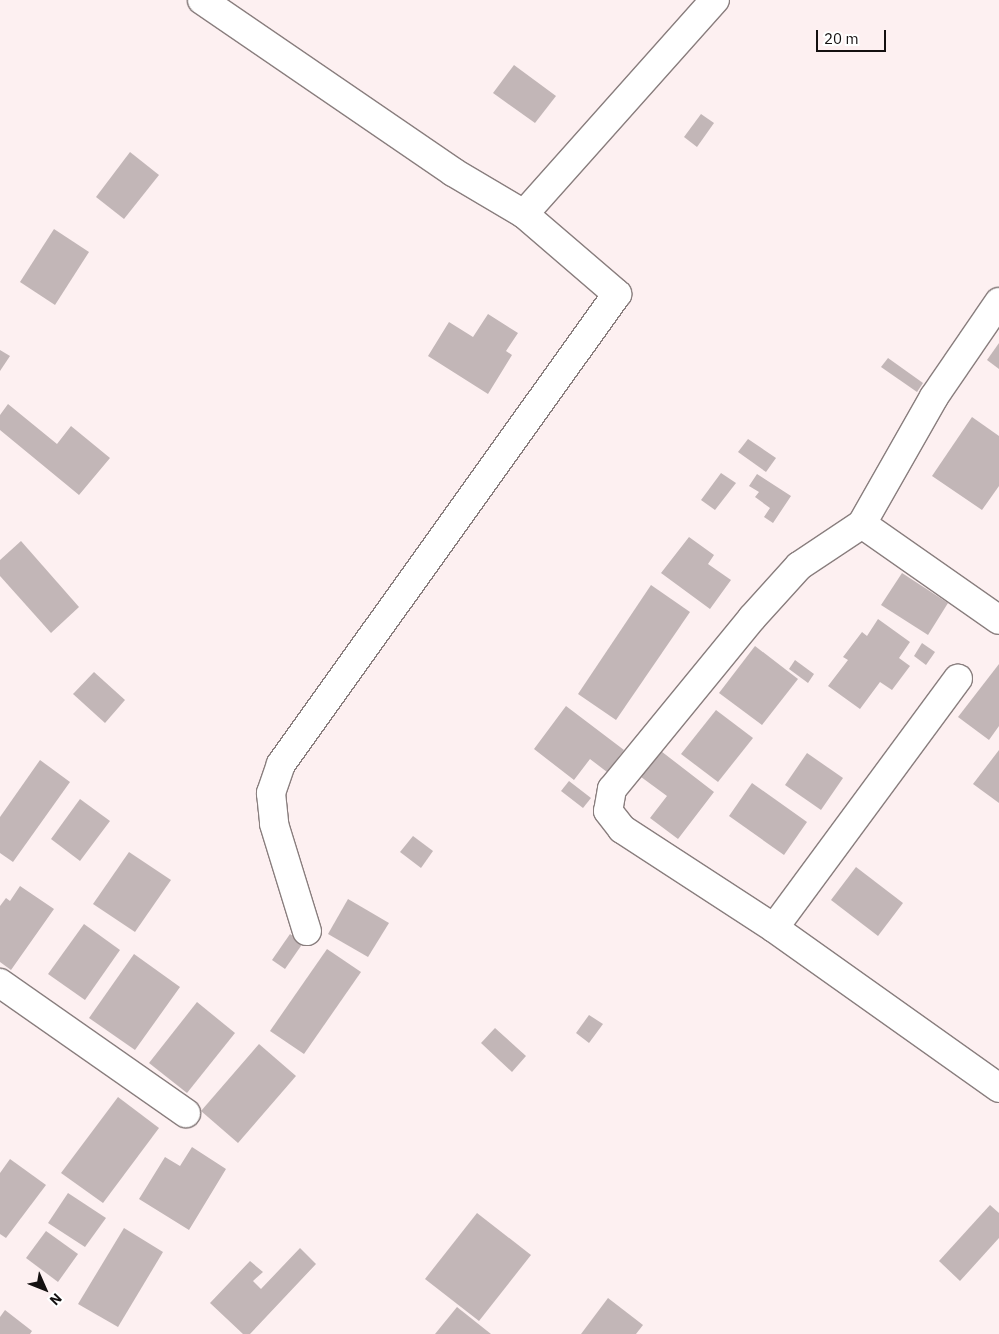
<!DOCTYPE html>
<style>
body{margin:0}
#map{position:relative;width:999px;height:1334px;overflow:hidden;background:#fdf0f1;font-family:"IBM Plex Sans",sans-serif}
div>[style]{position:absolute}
.building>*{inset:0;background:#c2b6b7}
.roads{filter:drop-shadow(1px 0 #897e7e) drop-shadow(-1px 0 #897e7e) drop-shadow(0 1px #897e7e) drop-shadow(0 -1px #897e7e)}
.minor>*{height:28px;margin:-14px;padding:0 14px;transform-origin:14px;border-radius:14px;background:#fff}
span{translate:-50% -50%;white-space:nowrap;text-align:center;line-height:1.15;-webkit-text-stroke:5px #fff;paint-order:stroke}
.north{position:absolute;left:20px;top:1264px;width:50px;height:50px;-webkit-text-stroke:4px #fff;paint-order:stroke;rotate:134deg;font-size:14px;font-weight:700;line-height:20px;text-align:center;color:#141010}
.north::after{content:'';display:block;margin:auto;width:18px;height:22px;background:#141010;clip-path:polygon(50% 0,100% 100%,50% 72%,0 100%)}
.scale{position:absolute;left:816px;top:30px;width:70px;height:22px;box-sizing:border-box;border:2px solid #141010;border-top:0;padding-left:6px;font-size:15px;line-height:18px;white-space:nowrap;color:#141010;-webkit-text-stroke:4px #fff;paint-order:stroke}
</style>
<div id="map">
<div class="building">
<i style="clip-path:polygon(514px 65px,556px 96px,535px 123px,493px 93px)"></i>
<i style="clip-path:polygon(701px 114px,714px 123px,697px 147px,684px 137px)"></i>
<i style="clip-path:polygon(130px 152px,159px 175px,124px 219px,96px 197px)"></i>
<i style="clip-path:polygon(54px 229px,89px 252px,55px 305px,20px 282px)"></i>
<i style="clip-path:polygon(488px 314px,518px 333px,506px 351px,512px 355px,488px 394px,428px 356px,449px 322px,473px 337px)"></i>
<i style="clip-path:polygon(999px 343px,999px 369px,987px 360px)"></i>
<i style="clip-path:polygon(0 350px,10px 356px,0 371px)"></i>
<i style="clip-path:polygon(888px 358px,923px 383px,917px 392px,881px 367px)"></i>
<i style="clip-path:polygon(8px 404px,57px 444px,71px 426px,110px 458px,79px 495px,0 430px,0 415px)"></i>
<i style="clip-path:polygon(972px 417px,999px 436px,999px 486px,982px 510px,932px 476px)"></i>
<i style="clip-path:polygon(748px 439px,776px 458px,766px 472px,738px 452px)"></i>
<i style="clip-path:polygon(721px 473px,736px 483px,715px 510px,701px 500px)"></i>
<i style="clip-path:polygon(757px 474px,791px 496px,773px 523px,764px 517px,770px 508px,755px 497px,759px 492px,749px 486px)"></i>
<i style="clip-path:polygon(689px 537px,714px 555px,708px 564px,731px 580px,710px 609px,661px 573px)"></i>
<i style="clip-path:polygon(21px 541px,79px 607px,51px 633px,0 576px,0 560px)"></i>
<i style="clip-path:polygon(902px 573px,948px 603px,928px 635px,881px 605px)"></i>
<i style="clip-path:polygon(651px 585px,690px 612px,616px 720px,578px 694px)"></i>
<i style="clip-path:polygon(878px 619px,910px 642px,899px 658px,910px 666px,892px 690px,880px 682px,860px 709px,828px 686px,848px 660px,843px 657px,862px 632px,867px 636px)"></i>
<i style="clip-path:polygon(922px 643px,935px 652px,926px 665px,914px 656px)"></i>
<i style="clip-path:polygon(755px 646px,798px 679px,762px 725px,719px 693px)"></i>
<i style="clip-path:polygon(795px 660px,814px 674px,808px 683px,789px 669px)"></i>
<i style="clip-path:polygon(999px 664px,999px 726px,989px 740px,958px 717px)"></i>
<i style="clip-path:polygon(94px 672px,125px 700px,105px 723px,73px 694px)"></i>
<i style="clip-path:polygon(566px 706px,624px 750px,607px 772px,590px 759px,574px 780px,534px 749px)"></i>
<i style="clip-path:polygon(716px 710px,753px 738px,718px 782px,681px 754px)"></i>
<i style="clip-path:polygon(657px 748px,714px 792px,678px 839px,650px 818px,667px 796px,637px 774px)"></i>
<i style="clip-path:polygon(999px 750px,999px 803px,973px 784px)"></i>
<i style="clip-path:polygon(807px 753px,843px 778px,821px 810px,785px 785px)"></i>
<i style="clip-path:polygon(40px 760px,70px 782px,13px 862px,0 853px,0 817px)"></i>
<i style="clip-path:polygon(569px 781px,591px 798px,583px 808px,561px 791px)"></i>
<i style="clip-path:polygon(752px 783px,807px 822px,784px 855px,729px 816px)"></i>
<i style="clip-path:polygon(80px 799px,110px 821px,80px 861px,51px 839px)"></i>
<i style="clip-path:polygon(413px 836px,433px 851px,421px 868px,400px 852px)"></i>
<i style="clip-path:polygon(129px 852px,171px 880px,135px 932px,93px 904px)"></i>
<i style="clip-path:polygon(856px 867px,903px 903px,878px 936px,831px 900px)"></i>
<i style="clip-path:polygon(20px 886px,54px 909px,11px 970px,0 962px,0 906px,6px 898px,10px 901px)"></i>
<i style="clip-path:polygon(348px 899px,389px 923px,368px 957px,328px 934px)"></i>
<i style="clip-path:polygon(84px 924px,120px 950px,85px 1000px,48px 974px)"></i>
<i style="clip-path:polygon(290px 934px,303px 943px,285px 969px,272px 960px)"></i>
<i style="clip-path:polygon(327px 949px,361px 972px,304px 1054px,270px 1031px)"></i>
<i style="clip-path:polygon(134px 954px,180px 987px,135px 1050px,89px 1018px)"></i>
<i style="clip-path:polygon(197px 1002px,235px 1033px,187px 1093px,149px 1063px)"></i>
<i style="clip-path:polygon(589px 1015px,603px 1024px,589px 1043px,576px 1033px)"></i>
<i style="clip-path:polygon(495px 1028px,526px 1056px,512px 1072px,481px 1043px)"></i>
<i style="clip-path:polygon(259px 1044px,296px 1076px,238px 1143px,201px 1111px)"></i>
<i style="clip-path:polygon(118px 1097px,159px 1128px,103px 1203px,61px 1173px)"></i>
<i style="clip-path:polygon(192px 1147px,226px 1169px,189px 1230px,139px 1199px,165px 1157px,180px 1166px)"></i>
<i style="clip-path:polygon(10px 1159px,46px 1185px,6px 1238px,0 1234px,0 1173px)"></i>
<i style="clip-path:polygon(68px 1193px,106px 1218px,85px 1247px,48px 1223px)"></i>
<i style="clip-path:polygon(990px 1205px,999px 1213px,999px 1238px,960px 1281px,939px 1261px)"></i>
<i style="clip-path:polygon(477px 1213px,531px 1255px,479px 1321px,425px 1279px)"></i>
<i style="clip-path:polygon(124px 1228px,163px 1252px,118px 1327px,78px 1304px)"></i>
<i style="clip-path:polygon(46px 1231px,78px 1254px,58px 1282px,26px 1258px)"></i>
<i style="clip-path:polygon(300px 1248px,316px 1264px,250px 1334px,243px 1334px,210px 1303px,250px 1261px,263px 1272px,253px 1281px,261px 1289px)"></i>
<i style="clip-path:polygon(608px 1298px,643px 1325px,636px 1334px,581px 1334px)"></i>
<i style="clip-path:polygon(457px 1307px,491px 1334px,435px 1334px)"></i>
<i style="clip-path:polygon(5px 1310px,32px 1331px,30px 1334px,0 1334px,0 1317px)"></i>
</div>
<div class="roads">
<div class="minor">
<i style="left:202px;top:0;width:304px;rotate:34.4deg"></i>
<i style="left:453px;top:172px;width:82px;rotate:30.6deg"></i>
<i style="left:524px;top:214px;width:123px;rotate:40.7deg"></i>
<i style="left:617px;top:294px;width:578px;rotate:125.56deg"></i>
<i style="left:281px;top:764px;width:31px;rotate:109deg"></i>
<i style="left:271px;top:793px;width:31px;rotate:84deg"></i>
<i style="left:274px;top:824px;width:112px;rotate:72.9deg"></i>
<i style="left:524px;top:214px;width:287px;rotate:-48.3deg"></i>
<i style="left:999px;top:302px;width:115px;rotate:124.4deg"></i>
<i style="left:934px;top:397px;width:146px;rotate:119.6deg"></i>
<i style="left:862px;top:524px;width:76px;rotate:146.3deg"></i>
<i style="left:799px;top:566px;width:70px;rotate:132.1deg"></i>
<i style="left:752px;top:618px;width:221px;rotate:129.3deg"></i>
<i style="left:612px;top:789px;width:22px;rotate:100deg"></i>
<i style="left:608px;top:811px;width:23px;rotate:52deg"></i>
<i style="left:622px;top:829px;width:181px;rotate:33.1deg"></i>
<i style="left:774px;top:928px;width:276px;rotate:35.4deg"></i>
<i style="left:862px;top:524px;width:167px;rotate:35deg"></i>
<i style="left:774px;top:928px;width:310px;rotate:-53.6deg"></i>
<i style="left:0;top:983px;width:227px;rotate:35deg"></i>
</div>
</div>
<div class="north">N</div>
<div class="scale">20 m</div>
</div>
